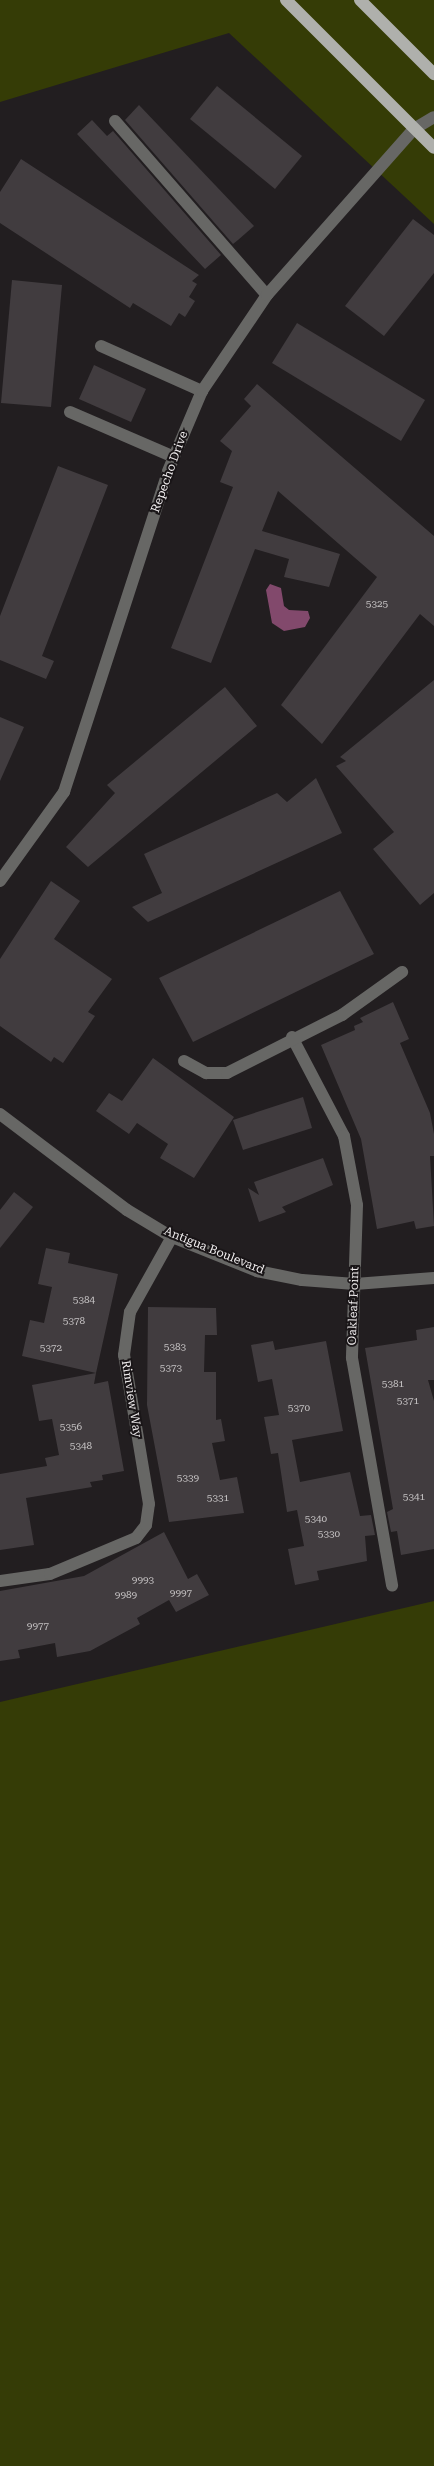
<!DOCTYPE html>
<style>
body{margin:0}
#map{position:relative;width:434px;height:2466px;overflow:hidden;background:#221e20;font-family:"Roboto Serif",serif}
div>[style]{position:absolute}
.green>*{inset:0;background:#353c06}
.water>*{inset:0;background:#82496c}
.building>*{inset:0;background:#413c3f}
.minor>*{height:12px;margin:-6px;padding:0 6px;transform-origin:6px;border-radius:6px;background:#676765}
.major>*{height:12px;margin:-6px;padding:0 6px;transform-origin:6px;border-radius:6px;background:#afb0ac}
span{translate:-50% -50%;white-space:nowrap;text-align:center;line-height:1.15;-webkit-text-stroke:4px #191517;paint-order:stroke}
.number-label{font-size:10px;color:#c5c2c3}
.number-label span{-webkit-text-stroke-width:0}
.street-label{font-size:12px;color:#f1eeef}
</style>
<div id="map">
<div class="green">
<i style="clip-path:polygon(0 0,434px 0,434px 224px,229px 33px,0 102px)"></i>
<i style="clip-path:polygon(434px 1601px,434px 2466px,0 2466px,0 1702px)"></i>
</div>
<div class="water">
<i style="clip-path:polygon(270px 584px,281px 588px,284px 606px,289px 610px,308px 611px,310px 618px,305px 627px,284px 631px,272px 623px,266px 590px)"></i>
</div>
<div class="building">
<i style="clip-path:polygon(217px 86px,302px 156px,275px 189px,190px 119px)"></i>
<i style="clip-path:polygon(139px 105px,254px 226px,238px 240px,233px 244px,125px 120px)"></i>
<i style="clip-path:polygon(92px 120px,107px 136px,113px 131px,221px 255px,205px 269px,77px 134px)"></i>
<i style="clip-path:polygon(21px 159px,199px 275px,192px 281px,197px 284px,189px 297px,195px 301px,185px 317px,179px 313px,171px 326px,133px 303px,130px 308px,0 223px,0 192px)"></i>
<i style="clip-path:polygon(413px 219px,434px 235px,434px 273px,384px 336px,345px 306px)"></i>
<i style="clip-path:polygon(12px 280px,62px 285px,51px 407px,1px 403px)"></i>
<i style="clip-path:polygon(297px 323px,425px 400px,401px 441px,272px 363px)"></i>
<i style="clip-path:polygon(94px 365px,146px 389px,131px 422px,79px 399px)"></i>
<i style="clip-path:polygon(257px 384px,434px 536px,434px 626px,420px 614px,322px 744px,281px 705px,377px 577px,278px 491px,262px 531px,340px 554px,329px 587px,284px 577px,289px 559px,255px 549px,211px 663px,171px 648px,233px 487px,220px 482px,232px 451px,220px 441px,251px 406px,244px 399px)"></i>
<i style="clip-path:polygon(58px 466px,108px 485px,42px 656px,54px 661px,46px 679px,0 660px,0 616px)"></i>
<i style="clip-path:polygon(434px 680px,434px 893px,420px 905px,373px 849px,394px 832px,336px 766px,346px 761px,340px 757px)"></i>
<i style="clip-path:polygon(225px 687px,257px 726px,88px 867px,66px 847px,115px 793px,107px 785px)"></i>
<i style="clip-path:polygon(0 717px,24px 727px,0 781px)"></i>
<i style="clip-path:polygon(316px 778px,342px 833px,148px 922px,132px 907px,162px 893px,144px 854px,277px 793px,287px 802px)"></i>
<i style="clip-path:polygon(51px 881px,80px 901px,54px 939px,112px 979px,88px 1012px,95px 1016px,63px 1063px,54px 1057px,51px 1062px,0 1026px,0 959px)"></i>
<i style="clip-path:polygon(340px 891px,374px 954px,193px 1042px,159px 978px)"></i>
<i style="clip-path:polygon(393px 1002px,409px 1039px,400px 1043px,430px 1113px,434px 1134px,434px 1156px,430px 1156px,434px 1226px,416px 1229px,414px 1221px,377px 1229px,361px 1139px,321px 1045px,355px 1030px,354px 1026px,363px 1022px,360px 1018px)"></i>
<i style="clip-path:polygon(153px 1058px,234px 1117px,194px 1178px,160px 1158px,168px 1144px,137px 1123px,129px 1134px,96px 1111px,109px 1093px,122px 1101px)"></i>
<i style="clip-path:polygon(303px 1097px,312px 1128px,243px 1150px,233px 1120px)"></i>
<i style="clip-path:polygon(323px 1158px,333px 1185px,282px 1207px,286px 1212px,259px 1222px,248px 1188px,259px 1195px,254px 1182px)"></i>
<i style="clip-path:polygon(14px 1192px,33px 1207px,0 1248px,0 1210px)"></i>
<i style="clip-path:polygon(46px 1248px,70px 1253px,68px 1263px,118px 1274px,96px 1373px,22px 1356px,30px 1320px,44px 1323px,52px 1287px,38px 1284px)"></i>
<i style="clip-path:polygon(148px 1307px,216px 1308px,217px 1335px,205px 1335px,204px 1372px,216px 1372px,216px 1420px,221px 1419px,225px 1441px,212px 1443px,220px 1480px,237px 1477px,244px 1513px,169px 1522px,147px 1405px)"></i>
<i style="clip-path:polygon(434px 1327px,434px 1380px,428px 1380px,434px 1401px,434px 1549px,401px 1555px,397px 1531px,391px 1532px,387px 1512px,393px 1509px,365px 1348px,417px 1340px,416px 1330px)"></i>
<i style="clip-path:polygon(273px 1341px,275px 1350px,326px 1341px,343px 1431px,292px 1440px,300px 1482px,350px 1472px,360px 1516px,371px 1515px,375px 1535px,365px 1536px,367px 1561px,317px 1571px,319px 1580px,295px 1585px,288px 1549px,304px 1546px,297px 1510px,287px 1512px,278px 1453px,271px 1454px,264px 1417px,279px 1415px,272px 1379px,258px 1382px,251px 1345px)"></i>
<i style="clip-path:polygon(96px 1373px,94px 1384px,108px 1381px,124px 1471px,102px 1475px,103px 1480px,90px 1482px,92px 1487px,26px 1498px,34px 1545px,0 1550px,0 1474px,47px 1466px,45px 1458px,59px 1455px,52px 1419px,39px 1421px,32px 1385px)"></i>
<i style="clip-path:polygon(164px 1532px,188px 1579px,197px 1574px,209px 1595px,176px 1612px,169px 1600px,137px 1618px,140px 1624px,90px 1651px,57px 1657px,55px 1643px,18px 1650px,20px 1658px,0 1661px,0 1591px,84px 1576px)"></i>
</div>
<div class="minor">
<i style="left:115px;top:121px;width:231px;rotate:48.9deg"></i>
<i style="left:101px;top:346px;width:111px;rotate:24deg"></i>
<i style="left:70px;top:412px;width:113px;rotate:23.4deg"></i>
<i style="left:0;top:881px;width:110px;rotate:-54.3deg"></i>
<i style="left:64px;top:792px;width:337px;rotate:-72deg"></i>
<i style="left:168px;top:471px;width:87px;rotate:-67deg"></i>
<i style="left:202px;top:391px;width:116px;rotate:-55.9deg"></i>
<i style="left:267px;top:295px;width:222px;rotate:-48.5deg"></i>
<i style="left:414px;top:129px;width:23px;rotate:-31deg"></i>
<i style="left:292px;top:1037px;width:112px;rotate:62.3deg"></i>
<i style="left:344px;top:1136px;width:70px;rotate:79.3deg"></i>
<i style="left:357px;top:1205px;width:153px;rotate:91.9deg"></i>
<i style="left:352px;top:1358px;width:231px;rotate:80deg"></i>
<i style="left:184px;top:1061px;width:25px;rotate:29deg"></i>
<i style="left:206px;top:1073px;width:21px"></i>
<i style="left:227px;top:1073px;width:129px;rotate:-26.8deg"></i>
<i style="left:342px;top:1015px;width:74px;rotate:-35.6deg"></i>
<i style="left:0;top:1114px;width:159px;rotate:37.1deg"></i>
<i style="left:127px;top:1210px;width:52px;rotate:31deg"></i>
<i style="left:172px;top:1237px;width:92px;rotate:21.8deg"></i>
<i style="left:257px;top:1271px;width:46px;rotate:11.3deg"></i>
<i style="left:302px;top:1280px;width:53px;rotate:4.3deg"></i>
<i style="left:355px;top:1284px;width:79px;rotate:-4.3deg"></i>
<i style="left:0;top:1581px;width:50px;rotate:-8deg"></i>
<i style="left:50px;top:1574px;width:93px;rotate:-22.7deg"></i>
<i style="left:136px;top:1538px;width:16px;rotate:-52deg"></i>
<i style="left:146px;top:1525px;width:21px;rotate:-82deg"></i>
<i style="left:149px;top:1504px;width:151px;rotate:-99.5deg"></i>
<i style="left:124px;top:1355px;width:43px;rotate:-82.1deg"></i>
<i style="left:130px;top:1312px;width:86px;rotate:-60.8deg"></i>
</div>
<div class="major">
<i style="left:286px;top:0;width:209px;rotate:45deg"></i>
<i style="left:360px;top:0;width:105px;rotate:45deg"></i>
</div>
<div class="number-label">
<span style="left:377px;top:604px">5325</span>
<span style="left:84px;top:1300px">5384</span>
<span style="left:74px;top:1321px">5378</span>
<span style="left:175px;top:1347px">5383</span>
<span style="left:51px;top:1348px">5372</span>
<span style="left:171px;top:1368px">5373</span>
<span style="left:393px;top:1384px">5381</span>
<span style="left:408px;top:1401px">5371</span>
<span style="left:299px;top:1408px">5370</span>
<span style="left:71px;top:1427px">5356</span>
<span style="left:81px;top:1446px">5348</span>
<span style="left:188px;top:1478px">5339</span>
<span style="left:414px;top:1497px">5341</span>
<span style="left:218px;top:1498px">5331</span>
<span style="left:316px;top:1519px">5340</span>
<span style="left:329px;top:1534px">5330</span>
<span style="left:143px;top:1580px">9993</span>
<span style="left:181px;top:1593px">9997</span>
<span style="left:126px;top:1595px">9989</span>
<span style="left:38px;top:1626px">9977</span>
</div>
<div class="street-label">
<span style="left:170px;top:472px;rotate:-70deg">Repecho Drive</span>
<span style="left:214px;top:1251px;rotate:22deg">Antigua Boulevard</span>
<span style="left:354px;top:1306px;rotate:-88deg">Oakleaf Point</span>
<span style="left:131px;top:1399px;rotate:81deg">Rimview Way</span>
</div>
</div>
